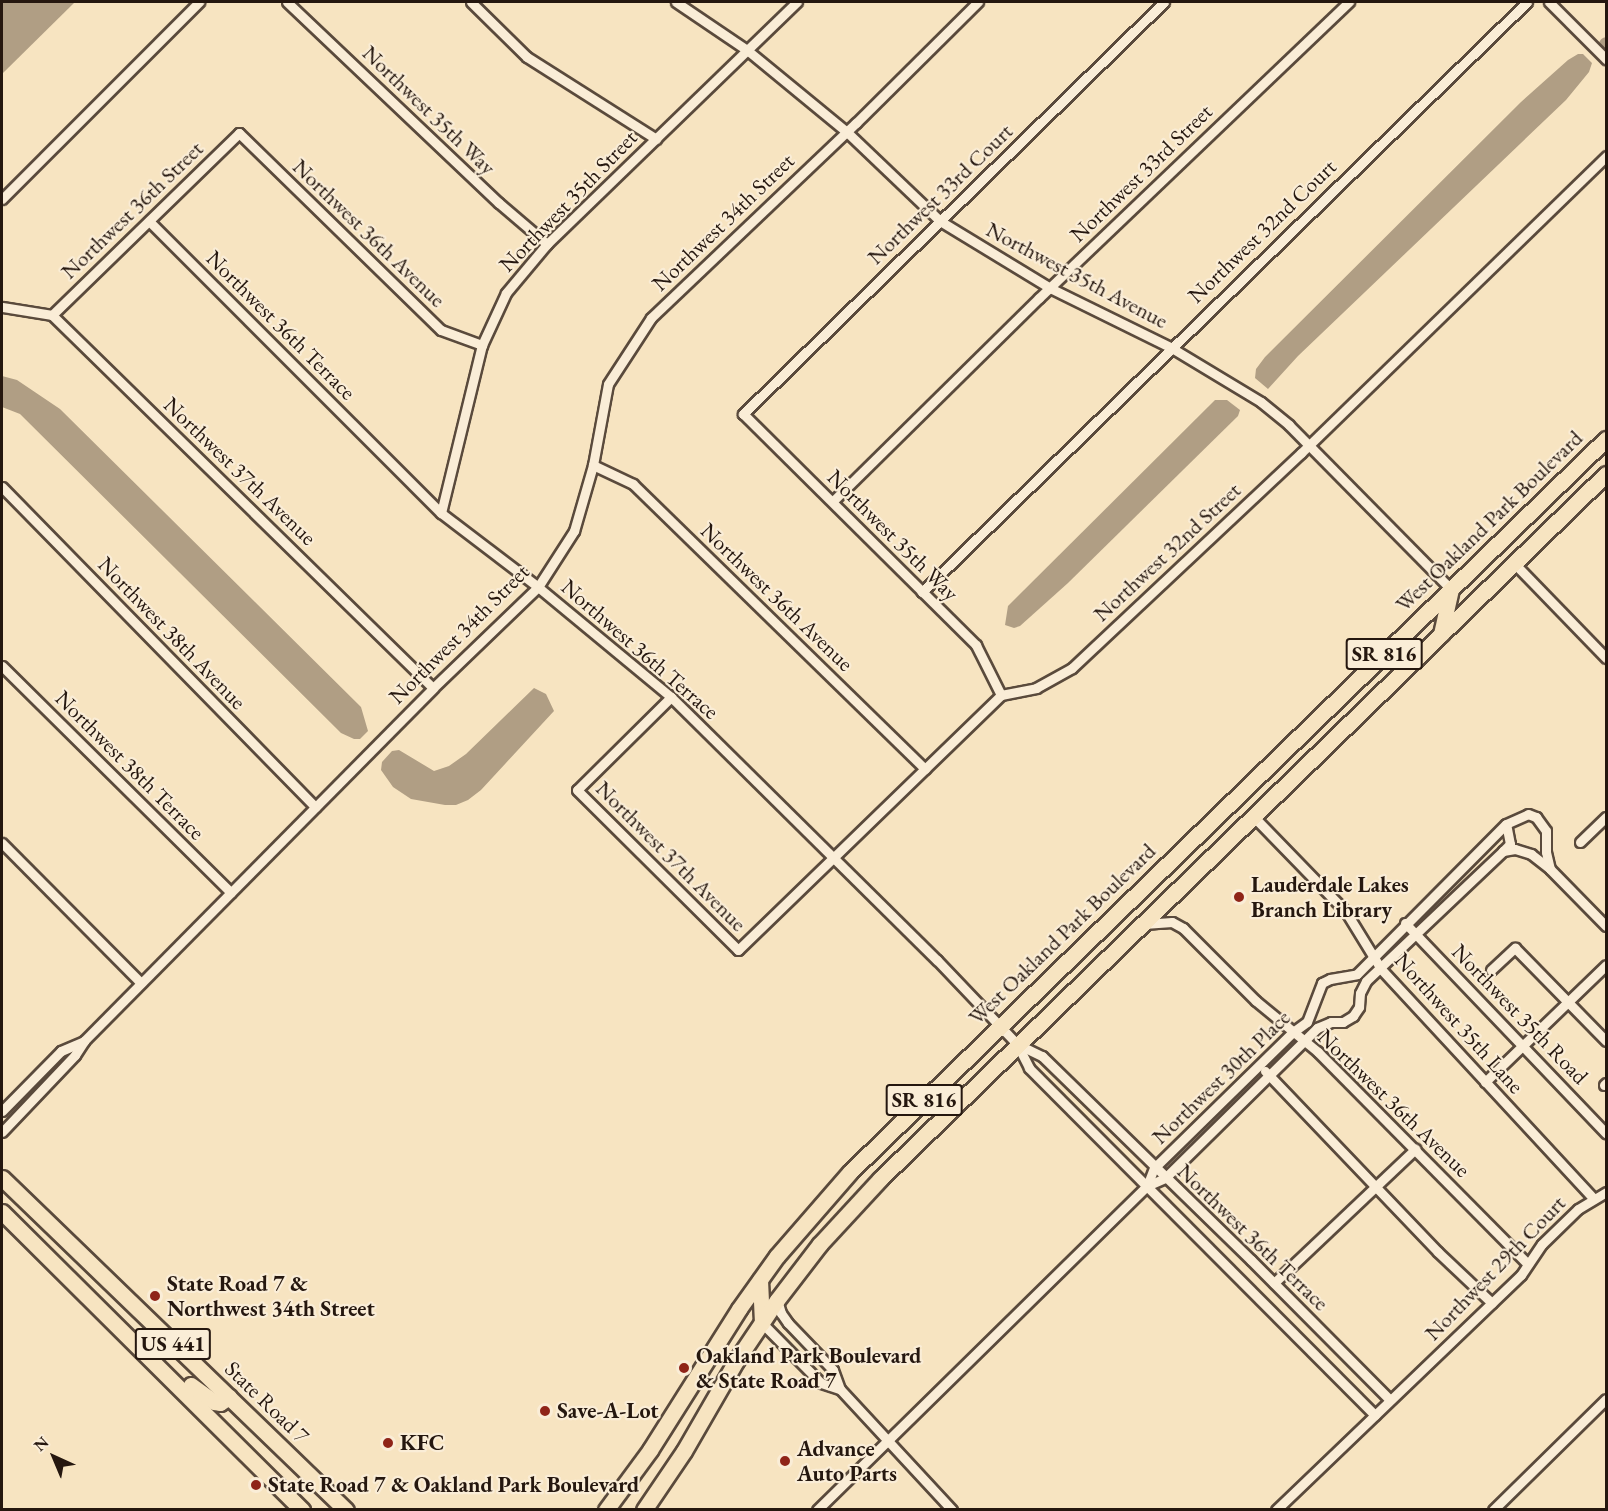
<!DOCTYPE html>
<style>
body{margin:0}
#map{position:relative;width:1608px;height:1511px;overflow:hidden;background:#f7e4c1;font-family:"EB Garamond",serif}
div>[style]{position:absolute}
.water>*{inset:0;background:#b09e84}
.canal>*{height:12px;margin:-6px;padding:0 6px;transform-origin:6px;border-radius:6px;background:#b09e84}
.roads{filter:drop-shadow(2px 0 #5a4a3c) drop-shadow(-2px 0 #5a4a3c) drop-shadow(0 2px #5a4a3c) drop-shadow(0 -2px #5a4a3c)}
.minor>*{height:9px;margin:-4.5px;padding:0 4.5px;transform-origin:4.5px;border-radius:4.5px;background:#faedd7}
.primary>*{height:15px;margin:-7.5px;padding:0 7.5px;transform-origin:7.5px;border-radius:7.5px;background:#f7e4c1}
.dots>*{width:16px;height:16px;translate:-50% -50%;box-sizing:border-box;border:3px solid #faedd7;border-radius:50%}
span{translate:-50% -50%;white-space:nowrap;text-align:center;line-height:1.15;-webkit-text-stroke:4.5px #faedd7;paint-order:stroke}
.shield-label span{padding:2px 4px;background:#faedd7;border:2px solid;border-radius:4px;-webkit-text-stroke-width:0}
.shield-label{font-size:21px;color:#25170f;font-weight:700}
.street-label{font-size:22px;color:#25170f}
.poi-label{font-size:22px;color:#25170f;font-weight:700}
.left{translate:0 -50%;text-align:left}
.frame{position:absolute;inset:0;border:3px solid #25170f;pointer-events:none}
.north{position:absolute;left:24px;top:1427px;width:60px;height:60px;-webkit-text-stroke:4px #faedd7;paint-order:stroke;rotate:316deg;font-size:16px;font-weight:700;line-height:24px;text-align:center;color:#25170f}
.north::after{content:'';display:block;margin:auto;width:21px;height:27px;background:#25170f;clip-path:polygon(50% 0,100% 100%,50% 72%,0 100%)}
</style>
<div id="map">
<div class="water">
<i style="clip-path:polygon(2px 2px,75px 2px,2px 74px)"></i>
<i style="clip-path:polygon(1578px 54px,1583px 54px,1592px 63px,1589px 72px,1566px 100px,1298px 356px,1268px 389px,1255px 378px,1256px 369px,1265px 357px,1521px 102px,1568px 60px)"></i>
<i style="clip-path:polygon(2px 376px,17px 380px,60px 409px,361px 707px,368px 731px,360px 739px,354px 739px,341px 733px,20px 414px,2px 407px)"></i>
<i style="clip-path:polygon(1215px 400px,1227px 400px,1240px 410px,1238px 416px,1068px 583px,1020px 626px,1014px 628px,1005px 625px,1008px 606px)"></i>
<i style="clip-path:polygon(534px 688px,546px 694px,554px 711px,481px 790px,468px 800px,456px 805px,445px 805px,411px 799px,393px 787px,381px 770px,382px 762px,392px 751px,399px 750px,434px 771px,449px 766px,466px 754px)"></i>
</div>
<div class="canal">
<i style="left:1605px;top:44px;width:1px;rotate:-45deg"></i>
</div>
<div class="roads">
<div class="minor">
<i style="left:287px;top:2px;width:292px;rotate:43.5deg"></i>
<i style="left:499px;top:203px;width:63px;rotate:40.5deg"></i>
<i style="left:471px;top:2px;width:78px;rotate:44.5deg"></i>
<i style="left:527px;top:57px;width:153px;rotate:32.4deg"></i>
<i style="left:676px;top:2px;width:86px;rotate:34.1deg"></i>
<i style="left:747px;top:50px;width:129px;rotate:39.4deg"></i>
<i style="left:847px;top:132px;width:129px;rotate:43.7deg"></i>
<i style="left:940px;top:221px;width:129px;rotate:31.3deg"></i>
<i style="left:1050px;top:288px;width:134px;rotate:26.2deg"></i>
<i style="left:1170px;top:347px;width:106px;rotate:31.1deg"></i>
<i style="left:1261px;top:402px;width:36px;rotate:39deg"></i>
<i style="left:1289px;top:425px;width:231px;rotate:45.4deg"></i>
<i style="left:1549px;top:2px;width:81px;rotate:45deg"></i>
<i style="left:2px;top:199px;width:279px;rotate:-45deg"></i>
<i style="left:149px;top:221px;width:413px;rotate:45deg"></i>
<i style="left:441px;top:513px;width:122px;rotate:37.3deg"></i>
<i style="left:538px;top:587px;width:173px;rotate:39.6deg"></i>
<i style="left:671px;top:697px;width:374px;rotate:44.7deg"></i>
<i style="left:937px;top:960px;width:116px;rotate:46.4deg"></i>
<i style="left:1017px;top:1044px;width:27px;rotate:63deg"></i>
<i style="left:1029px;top:1068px;width:490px;rotate:45.1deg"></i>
<i style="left:2px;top:307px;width:51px;rotate:9.1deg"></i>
<i style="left:52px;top:315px;width:533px;rotate:44.39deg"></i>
<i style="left:52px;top:315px;width:261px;rotate:-44.2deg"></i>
<i style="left:239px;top:133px;width:282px;rotate:44.3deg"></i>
<i style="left:441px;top:330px;width:44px;rotate:20.1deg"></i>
<i style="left:593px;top:465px;width:44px;rotate:25.4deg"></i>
<i style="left:633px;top:484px;width:408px;rotate:44.3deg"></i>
<i style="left:2px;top:487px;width:448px;rotate:45.6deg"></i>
<i style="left:833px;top:501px;width:289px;rotate:-44.6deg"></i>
<i style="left:1039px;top:298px;width:429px;rotate:-43.7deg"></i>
<i style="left:441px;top:513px;width:173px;rotate:-76.3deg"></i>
<i style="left:482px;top:345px;width:57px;rotate:-65.2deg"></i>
<i style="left:506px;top:293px;width:64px;rotate:-50.1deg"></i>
<i style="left:547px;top:244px;width:348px;rotate:-44.1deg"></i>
<i style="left:1514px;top:563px;width:132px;rotate:45.9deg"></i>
<i style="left:922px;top:592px;width:845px;rotate:-44.28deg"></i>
<i style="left:2px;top:666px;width:322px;rotate:44.7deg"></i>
<i style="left:1001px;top:695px;width:56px;rotate:-116.6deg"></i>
<i style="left:976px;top:645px;width:328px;rotate:-135.2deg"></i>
<i style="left:743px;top:414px;width:589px;rotate:-44.38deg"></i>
<i style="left:671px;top:697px;width:132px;rotate:135.3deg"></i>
<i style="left:577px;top:790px;width:227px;rotate:44.8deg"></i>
<i style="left:738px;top:950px;width:366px;rotate:-44.1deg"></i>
<i style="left:1001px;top:695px;width:36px;rotate:-11deg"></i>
<i style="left:1036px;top:688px;width:41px;rotate:-29.1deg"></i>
<i style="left:1072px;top:668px;width:314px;rotate:-43.2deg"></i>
<i style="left:1301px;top:453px;width:426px;rotate:-44.2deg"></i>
<i style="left:1253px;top:816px;width:134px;rotate:45.9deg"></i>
<i style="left:1346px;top:912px;width:67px;rotate:58.4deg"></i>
<i style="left:1381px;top:969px;width:313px;rotate:47.2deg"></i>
<i style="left:1580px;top:842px;width:36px;rotate:-44deg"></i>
<i style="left:2px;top:843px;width:197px;rotate:45.2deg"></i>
<i style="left:1503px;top:851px;width:10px;rotate:-45deg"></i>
<i style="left:1510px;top:844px;width:20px;rotate:-101deg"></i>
<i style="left:1405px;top:923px;width:291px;rotate:46.3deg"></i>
<i style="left:1144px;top:924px;width:28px;rotate:-4deg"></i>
<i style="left:1172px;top:922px;width:13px;rotate:29deg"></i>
<i style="left:1183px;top:928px;width:103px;rotate:45deg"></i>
<i style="left:1256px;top:1001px;width:80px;rotate:39.4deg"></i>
<i style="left:1318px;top:1052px;width:298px;rotate:45.3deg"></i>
<i style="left:1491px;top:970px;width:33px;rotate:-43deg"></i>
<i style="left:1515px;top:948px;width:130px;rotate:45.6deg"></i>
<i style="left:1017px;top:1044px;width:28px;rotate:26deg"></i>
<i style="left:1042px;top:1056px;width:292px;rotate:44.3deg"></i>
<i style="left:1251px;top:1260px;width:197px;rotate:45.2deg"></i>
<i style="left:1265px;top:1071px;width:250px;rotate:46.3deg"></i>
<i style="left:1438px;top:1252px;width:74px;rotate:43.4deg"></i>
<i style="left:1485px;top:1082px;width:168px;rotate:-44deg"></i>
<i style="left:1604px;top:1085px;width:3px;rotate:-45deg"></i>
<i style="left:2px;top:1111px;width:84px;rotate:-45.5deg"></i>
<i style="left:61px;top:1051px;width:25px;rotate:-23deg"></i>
<i style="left:2px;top:1132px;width:106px;rotate:-46.5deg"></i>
<i style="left:75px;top:1055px;width:17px;rotate:-57deg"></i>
<i style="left:84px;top:1041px;width:496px;rotate:-45.3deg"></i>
<i style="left:433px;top:688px;width:146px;rotate:-43.9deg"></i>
<i style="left:538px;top:587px;width:67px;rotate:-57.3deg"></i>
<i style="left:574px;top:531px;width:69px;rotate:-73.9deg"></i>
<i style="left:593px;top:465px;width:82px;rotate:-79.5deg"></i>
<i style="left:608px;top:384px;width:79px;rotate:-56.9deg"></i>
<i style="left:651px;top:318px;width:283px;rotate:-43.6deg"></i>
<i style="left:856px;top:123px;width:172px;rotate:-44.8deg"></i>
<i style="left:1147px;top:1186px;width:19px;rotate:-69deg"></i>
<i style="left:1154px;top:1168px;width:194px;rotate:-44.4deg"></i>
<i style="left:1293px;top:1032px;width:17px;rotate:-36deg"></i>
<i style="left:1307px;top:1022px;width:42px;rotate:-69deg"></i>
<i style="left:1322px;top:983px;width:9px;rotate:-27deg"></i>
<i style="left:1330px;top:979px;width:27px;rotate:-10deg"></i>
<i style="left:1357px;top:974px;width:211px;rotate:-45.2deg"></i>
<i style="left:1506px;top:824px;width:24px;rotate:-24deg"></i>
<i style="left:1528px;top:814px;width:9px;rotate:21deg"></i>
<i style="left:1536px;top:817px;width:17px;rotate:54deg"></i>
<i style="left:1546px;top:831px;width:21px;rotate:90deg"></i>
<i style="left:1546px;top:852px;width:17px;rotate:77deg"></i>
<i style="left:1274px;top:1283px;width:195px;rotate:-43.5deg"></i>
<i style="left:777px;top:1300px;width:14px;rotate:73deg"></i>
<i style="left:781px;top:1313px;width:12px;rotate:55deg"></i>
<i style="left:788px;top:1323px;width:65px;rotate:46.2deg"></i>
<i style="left:833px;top:1370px;width:20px;rotate:70deg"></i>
<i style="left:840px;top:1389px;width:165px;rotate:47.2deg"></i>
<i style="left:762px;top:1323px;width:84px;rotate:45.5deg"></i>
<i style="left:821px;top:1383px;width:20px;rotate:18deg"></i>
<i style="left:817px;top:1510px;width:462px;rotate:-44.5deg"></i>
<i style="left:1147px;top:1186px;width:20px;rotate:-24deg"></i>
<i style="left:1165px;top:1178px;width:214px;rotate:-44.6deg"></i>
<i style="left:1317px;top:1028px;width:15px;rotate:-23deg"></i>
<i style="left:1331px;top:1022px;width:12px"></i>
<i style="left:1343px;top:1022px;width:12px;rotate:-31deg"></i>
<i style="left:1353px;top:1016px;width:11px;rotate:-56deg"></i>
<i style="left:1359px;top:1007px;width:14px;rotate:-86deg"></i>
<i style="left:1360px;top:993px;width:13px;rotate:-63deg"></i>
<i style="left:1366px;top:981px;width:189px;rotate:-43.5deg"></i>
<i style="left:1503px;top:851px;width:12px;rotate:-9deg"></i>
<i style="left:1515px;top:849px;width:17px;rotate:17deg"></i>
<i style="left:1531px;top:854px;width:24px;rotate:38deg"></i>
<i style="left:1550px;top:869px;width:80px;rotate:45.5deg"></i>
<i style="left:1276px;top:1510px;width:339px;rotate:-43.8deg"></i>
<i style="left:1521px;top:1275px;width:37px;rotate:-56deg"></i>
<i style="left:1542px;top:1244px;width:50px;rotate:-44.2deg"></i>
<i style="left:1578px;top:1209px;width:33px;rotate:-31deg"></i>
<i style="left:1493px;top:1510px;width:158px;rotate:-44.5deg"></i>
</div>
<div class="primary">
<i style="left:1441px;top:634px;width:46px;rotate:-77.5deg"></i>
<i style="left:2px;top:1178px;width:478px;rotate:44deg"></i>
<i style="left:2px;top:1212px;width:423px;rotate:44.8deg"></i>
<i style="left:760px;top:1280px;width:43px;rotate:87.3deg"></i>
<i style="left:191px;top:1385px;width:29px;rotate:36deg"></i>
<i style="left:214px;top:1402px;width:6px;rotate:9deg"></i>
<i style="left:220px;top:1403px;width:11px;rotate:-34deg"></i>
<i style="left:606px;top:1510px;width:74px;rotate:-53.7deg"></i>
<i style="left:650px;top:1450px;width:167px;rotate:-57.7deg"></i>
<i style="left:739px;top:1309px;width:65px;rotate:-54.4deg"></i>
<i style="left:777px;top:1256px;width:111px;rotate:-49deg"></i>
<i style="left:850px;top:1172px;width:1053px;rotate:-44.12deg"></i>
<i style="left:644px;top:1510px;width:71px;rotate:-55.9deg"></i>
<i style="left:684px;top:1451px;width:104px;rotate:-60deg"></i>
<i style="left:736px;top:1361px;width:73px;rotate:-56.1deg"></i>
<i style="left:777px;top:1300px;width:71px;rotate:-52.5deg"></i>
<i style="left:820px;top:1244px;width:88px;rotate:-47.3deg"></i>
<i style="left:880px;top:1179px;width:1012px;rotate:-44.16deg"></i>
</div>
</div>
<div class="dots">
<i style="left:1239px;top:897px;background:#8f2418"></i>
<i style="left:155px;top:1296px;background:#8f2418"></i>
<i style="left:684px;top:1368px;background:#8f2418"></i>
<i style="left:545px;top:1411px;background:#8f2418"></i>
<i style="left:388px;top:1443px;background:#8f2418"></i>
<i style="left:785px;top:1461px;background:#8f2418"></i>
<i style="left:256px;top:1485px;background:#8f2418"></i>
</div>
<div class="shield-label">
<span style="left:1384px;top:654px">SR 816</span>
<span style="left:924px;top:1100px">SR 816</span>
<span style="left:173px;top:1344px">US 441</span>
</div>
<div class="street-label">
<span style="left:429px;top:110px;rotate:44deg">Northwest 35th Way</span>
<span style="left:1141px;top:173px;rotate:-44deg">Northwest 33rd Street</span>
<span style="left:940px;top:194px;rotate:-44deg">Northwest 33rd Court</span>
<span style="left:568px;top:201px;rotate:-46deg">Northwest 35th Street</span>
<span style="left:132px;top:210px;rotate:-44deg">Northwest 36th Street</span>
<span style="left:723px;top:222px;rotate:-44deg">Northwest 34th Street</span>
<span style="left:1262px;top:231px;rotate:-44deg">Northwest 32nd Court</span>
<span style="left:369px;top:233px;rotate:44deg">Northwest 36th Avenue</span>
<span style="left:1077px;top:275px;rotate:28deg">Northwest 35th Avenue</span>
<span style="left:281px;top:325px;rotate:45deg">Northwest 36th Terrace</span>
<span style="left:240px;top:471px;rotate:44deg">Northwest 37th Avenue</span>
<span style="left:1489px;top:521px;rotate:-44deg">West Oakland Park Boulevard</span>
<span style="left:893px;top:535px;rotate:45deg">Northwest 35th Way</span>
<span style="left:1167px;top:552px;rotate:-43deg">Northwest 32nd Street</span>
<span style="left:777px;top:597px;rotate:44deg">Northwest 36th Avenue</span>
<span style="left:172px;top:633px;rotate:46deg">Northwest 38th Avenue</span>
<span style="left:459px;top:634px;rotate:-45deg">Northwest 34th Street</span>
<span style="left:640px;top:649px;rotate:41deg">Northwest 36th Terrace</span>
<span style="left:130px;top:765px;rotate:45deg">Northwest 38th Terrace</span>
<span style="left:671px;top:856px;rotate:45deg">Northwest 37th Avenue</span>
<span style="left:1062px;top:934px;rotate:-44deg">West Oakland Park Boulevard</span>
<span style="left:1520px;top:1014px;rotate:46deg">Northwest 35th Road</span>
<span style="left:1459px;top:1023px;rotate:48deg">Northwest 35th Lane</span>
<span style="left:1221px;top:1077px;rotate:-44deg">Northwest 30th Place</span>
<span style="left:1394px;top:1103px;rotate:44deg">Northwest 36th Avenue</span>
<span style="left:1253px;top:1237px;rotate:44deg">Northwest 36th Terrace</span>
<span style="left:1495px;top:1268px;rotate:-46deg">Northwest 29th Court</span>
<span style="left:267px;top:1402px;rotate:44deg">State Road 7</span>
</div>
<div class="poi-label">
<span class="left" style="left:1251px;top:897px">Lauderdale Lakes<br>Branch Library</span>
<span class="left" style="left:167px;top:1296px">State Road 7 &amp;<br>Northwest 34th Street</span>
<span class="left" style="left:696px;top:1368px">Oakland Park Boulevard<br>&amp; State Road 7</span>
<span class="left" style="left:557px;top:1411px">Save-A-Lot</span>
<span class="left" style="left:400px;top:1443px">KFC</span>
<span class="left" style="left:797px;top:1461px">Advance<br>Auto Parts</span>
<span class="left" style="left:268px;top:1485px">State Road 7 &amp; Oakland Park Boulevard</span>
</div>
<div class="frame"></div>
<div class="north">N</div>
</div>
